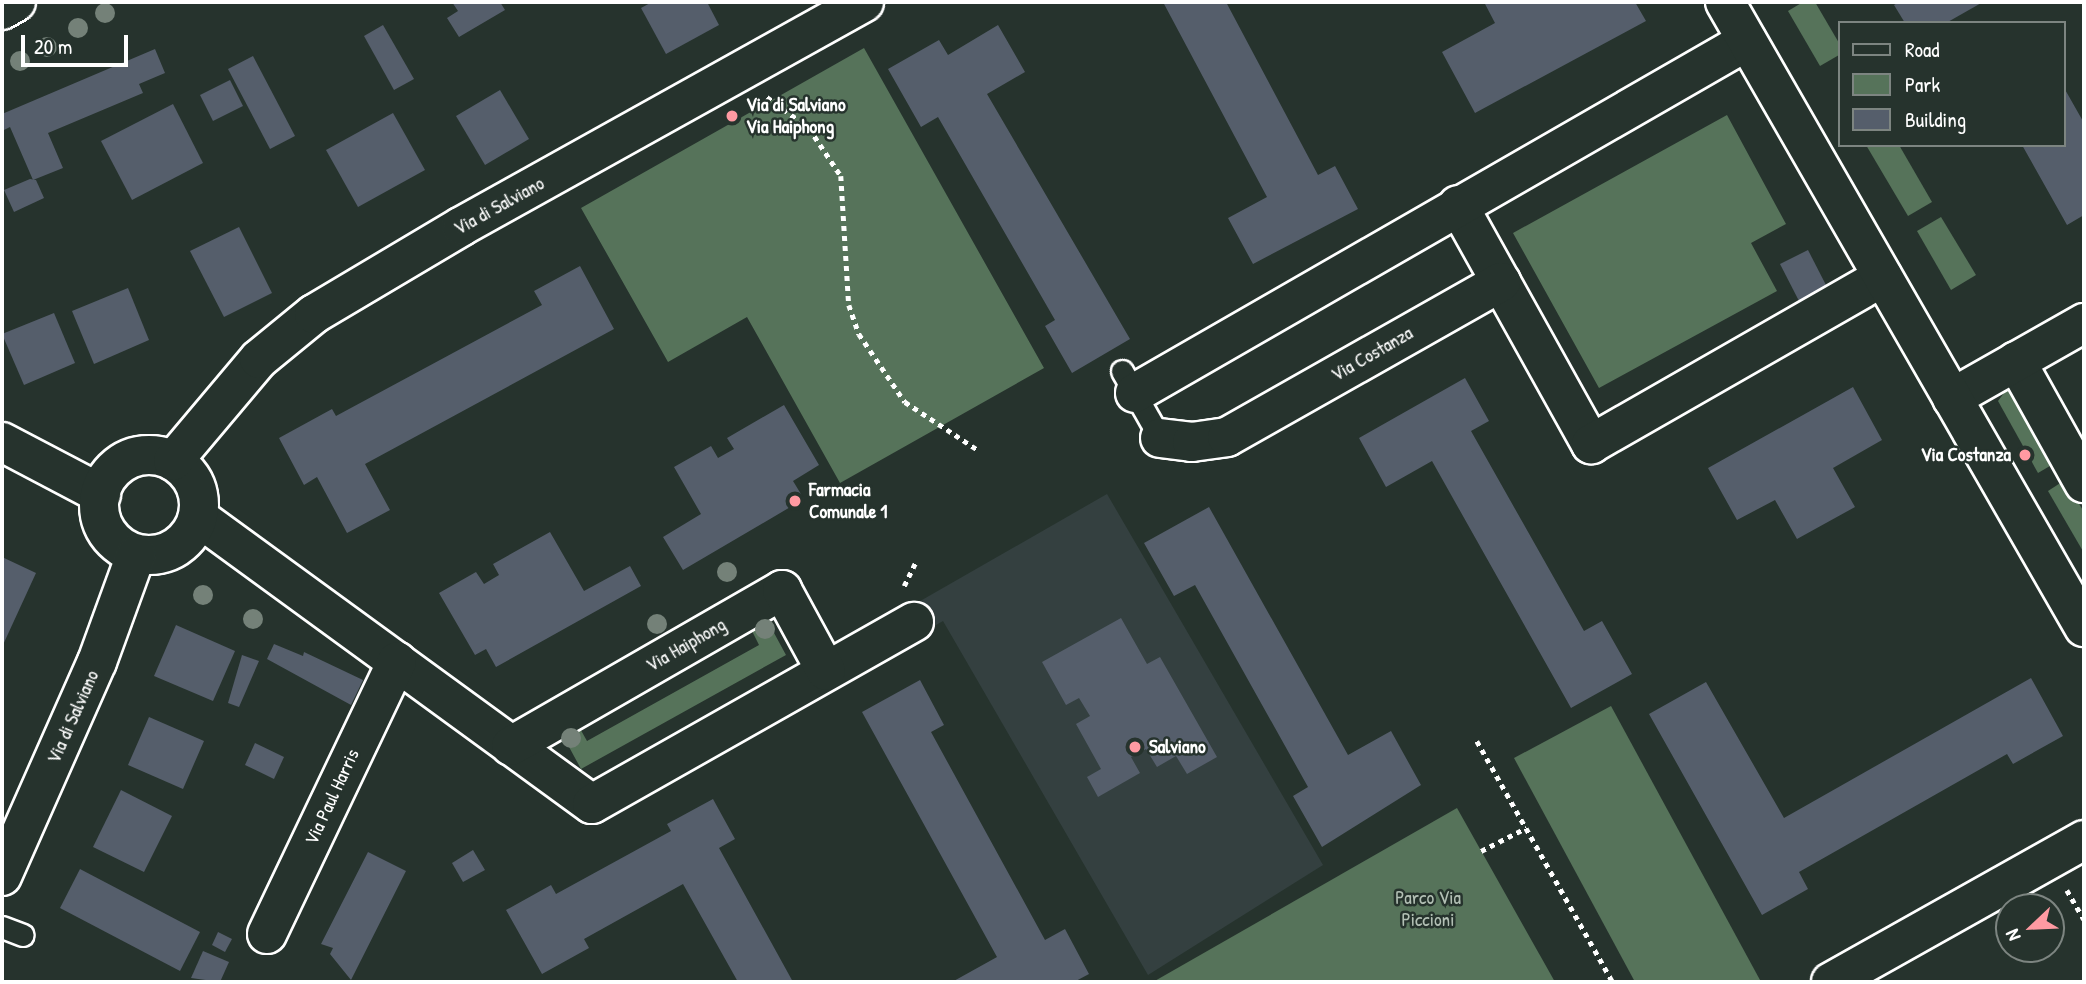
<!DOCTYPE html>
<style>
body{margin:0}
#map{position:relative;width:2086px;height:984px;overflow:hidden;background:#26332d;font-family:"Patrick Hand",sans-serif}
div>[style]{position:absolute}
.built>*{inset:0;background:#344040}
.green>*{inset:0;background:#56735a}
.building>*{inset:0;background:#555e6b}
.path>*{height:4.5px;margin-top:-2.25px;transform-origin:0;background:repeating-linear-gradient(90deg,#fff 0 5px,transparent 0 10px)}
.roads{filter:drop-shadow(2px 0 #fff) drop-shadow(-2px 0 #fff) drop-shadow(0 2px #fff) drop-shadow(0 -2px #fff)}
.lane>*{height:21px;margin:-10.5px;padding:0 10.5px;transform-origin:10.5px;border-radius:10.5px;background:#26332d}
.street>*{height:38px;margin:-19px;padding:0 19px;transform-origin:19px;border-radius:19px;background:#26332d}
.secondary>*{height:38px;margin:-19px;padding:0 19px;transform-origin:19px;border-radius:19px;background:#26332d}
.secondary>.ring{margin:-19px;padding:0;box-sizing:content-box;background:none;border:38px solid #26332d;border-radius:50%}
.trees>*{width:20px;height:20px;margin:-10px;border-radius:50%;background:#748178}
.dots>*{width:19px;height:19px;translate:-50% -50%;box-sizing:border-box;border:4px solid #26332d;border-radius:50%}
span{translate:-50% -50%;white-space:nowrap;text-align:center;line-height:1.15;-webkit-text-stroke:5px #26332d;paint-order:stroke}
.poi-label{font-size:19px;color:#fff;font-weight:700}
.left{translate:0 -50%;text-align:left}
.right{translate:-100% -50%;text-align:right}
.street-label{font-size:19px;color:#fff}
.park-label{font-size:19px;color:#b3c0b5}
.frame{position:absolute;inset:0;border:4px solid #fff;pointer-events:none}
.legend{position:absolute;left:1838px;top:21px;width:228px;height:126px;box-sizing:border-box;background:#26332d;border:2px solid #7d8581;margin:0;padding:9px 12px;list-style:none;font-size:21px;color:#fff}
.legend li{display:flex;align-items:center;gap:14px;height:35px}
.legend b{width:35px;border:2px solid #7d8581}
.north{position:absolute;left:1995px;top:893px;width:70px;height:70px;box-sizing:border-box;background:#26332d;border:2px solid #7d8581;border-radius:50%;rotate:247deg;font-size:19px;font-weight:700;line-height:28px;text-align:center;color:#fff}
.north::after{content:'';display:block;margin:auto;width:24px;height:32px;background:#ff9aa2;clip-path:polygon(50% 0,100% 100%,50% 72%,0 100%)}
.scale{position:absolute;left:21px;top:35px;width:107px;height:32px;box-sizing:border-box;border:4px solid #fff;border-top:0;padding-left:9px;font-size:21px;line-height:24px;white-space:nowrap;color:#fff;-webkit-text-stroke:5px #26332d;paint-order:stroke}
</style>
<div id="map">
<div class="built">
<i style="clip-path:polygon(1107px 494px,1323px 865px,1148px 975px,943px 621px,929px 629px,915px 604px)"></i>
</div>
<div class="green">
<i style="clip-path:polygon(1803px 2px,1815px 2px,1839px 43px,1839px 55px,1820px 66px,1788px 11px)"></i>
<i style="clip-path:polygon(864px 48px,1044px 368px,840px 483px,747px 317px,668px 362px,581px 208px)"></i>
<i style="clip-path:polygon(1727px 115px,1786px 224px,1751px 243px,1777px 291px,1599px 388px,1513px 233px)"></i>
<i style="clip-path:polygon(1866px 145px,1899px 145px,1932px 202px,1908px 216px)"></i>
<i style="clip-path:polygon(1941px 217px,1976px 275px,1951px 290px,1917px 231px)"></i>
<i style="clip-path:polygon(2007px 389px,2015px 393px,2055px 463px,2038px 473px,1998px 401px)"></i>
<i style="clip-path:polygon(2065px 480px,2084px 512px,2084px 553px,2048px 491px)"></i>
<i style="clip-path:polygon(767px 620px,786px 655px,581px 769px,562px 734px,578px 725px,587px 741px,759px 645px,751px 629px)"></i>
<i style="clip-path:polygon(1611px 706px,1760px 980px,1756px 982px,1635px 982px,1514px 758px)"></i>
<i style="clip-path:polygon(1457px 808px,1555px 982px,1153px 982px)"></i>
</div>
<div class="building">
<i style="clip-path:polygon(452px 2px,500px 2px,505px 10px,459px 37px,447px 18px,458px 11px)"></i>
<i style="clip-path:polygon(652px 2px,707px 2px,719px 25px,666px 54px,641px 8px)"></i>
<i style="clip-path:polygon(1163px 2px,1226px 2px,1318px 175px,1335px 166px,1358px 209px,1253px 264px,1228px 218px,1267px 197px)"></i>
<i style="clip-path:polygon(1484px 2px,1635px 2px,1646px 21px,1475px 113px,1442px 52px,1495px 23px)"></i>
<i style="clip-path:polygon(1899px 2px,1983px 2px,1946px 23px,1905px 23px,1894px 5px)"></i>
<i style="clip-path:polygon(383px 25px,414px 79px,394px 90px,364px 36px)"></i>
<i style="clip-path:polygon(998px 25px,1025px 72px,987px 94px,1130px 339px,1072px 373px,1045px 326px,1055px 320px,938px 117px,921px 127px,888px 69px,939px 40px,948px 55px)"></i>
<i style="clip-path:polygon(155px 49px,165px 73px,139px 84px,143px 93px,48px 133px,63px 168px,33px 180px,10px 127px,2px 131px,2px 114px)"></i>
<i style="clip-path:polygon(253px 56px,295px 136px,270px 149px,228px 69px)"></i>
<i style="clip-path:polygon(230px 80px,243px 106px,213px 121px,200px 95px)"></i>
<i style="clip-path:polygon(2063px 86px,2084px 123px,2084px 215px,2067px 225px,2022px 145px,2063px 145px)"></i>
<i style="clip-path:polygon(500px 90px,529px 139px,485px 165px,456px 116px)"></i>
<i style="clip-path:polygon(173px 104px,203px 163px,132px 200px,101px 141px)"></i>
<i style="clip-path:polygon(393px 113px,425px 170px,358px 207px,326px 150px)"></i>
<i style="clip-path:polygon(30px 179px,36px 180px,44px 198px,14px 212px,4px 190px)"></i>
<i style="clip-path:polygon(239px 227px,272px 293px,224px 317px,190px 251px)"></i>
<i style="clip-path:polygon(1808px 250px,1827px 287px,1799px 301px,1780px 264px)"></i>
<i style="clip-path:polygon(580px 266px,614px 329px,365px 464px,390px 510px,347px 533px,317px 477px,304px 485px,279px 438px,332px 409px,336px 416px,542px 305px,534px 291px)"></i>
<i style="clip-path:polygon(128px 288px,149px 340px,94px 364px,72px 311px)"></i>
<i style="clip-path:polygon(54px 313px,75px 363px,24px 385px,2px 334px)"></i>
<i style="clip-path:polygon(1465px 378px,1489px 421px,1471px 431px,1584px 631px,1602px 621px,1632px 674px,1571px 708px,1432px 461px,1386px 487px,1359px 438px)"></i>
<i style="clip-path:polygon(1853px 387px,1882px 440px,1833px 468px,1855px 507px,1797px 539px,1775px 500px,1737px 520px,1708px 468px)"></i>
<i style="clip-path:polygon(784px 405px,819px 465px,793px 481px,804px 499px,683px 570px,663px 537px,701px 514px,674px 467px,711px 446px,718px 458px,734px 449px,727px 438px)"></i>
<i style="clip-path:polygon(1209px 507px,1348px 755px,1391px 731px,1421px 785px,1322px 847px,1293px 796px,1308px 787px,1195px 585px,1174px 596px,1144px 543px)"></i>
<i style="clip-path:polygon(550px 532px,584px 591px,630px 566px,641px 586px,496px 667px,486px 649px,475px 655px,439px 593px,476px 572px,484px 584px,499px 575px,493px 564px)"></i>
<i style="clip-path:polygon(2px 557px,36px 573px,2px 647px)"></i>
<i style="clip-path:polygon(1121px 618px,1147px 664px,1160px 657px,1217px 757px,1187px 774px,1176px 756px,1157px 767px,1146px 749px,1131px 757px,1140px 773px,1098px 797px,1087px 777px,1101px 769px,1076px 724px,1090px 716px,1079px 698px,1066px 705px,1042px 662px)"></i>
<i style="clip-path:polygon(176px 625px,235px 651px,213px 701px,154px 676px)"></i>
<i style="clip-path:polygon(274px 644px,303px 656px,304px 652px,363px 680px,351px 705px,267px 659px)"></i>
<i style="clip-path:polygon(242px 655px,259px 661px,239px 707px,228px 703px)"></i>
<i style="clip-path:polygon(2031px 678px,2063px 736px,2013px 764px,2007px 754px,1799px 872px,1808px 889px,1762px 915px,1649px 714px,1706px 682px,1784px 818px)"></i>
<i style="clip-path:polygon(920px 680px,944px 725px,931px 732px,1045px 940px,1065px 929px,1089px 974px,1074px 982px,952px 982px,997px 957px,862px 712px)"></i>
<i style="clip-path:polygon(149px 717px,204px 741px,183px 789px,128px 765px)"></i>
<i style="clip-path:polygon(255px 743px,284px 757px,274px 779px,245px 765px)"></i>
<i style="clip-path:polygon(121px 790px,172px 816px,144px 872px,93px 847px)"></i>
<i style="clip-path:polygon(713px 799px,735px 839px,719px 848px,793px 982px,738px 982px,683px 884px,584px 939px,589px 948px,542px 974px,506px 910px,551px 885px,556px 894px,671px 831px,667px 824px)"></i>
<i style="clip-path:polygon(473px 850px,485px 870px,463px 882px,452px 863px)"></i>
<i style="clip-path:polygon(368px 852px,406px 871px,351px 980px,330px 954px,333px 948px,321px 944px)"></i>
<i style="clip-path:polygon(80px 869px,200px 932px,180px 971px,60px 908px)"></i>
<i style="clip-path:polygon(218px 932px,232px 939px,225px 952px,212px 945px)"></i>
<i style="clip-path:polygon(203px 951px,229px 962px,220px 982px,191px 978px)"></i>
</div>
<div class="path">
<i style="left:767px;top:97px;width:52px;rotate:36.4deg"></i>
<i style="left:809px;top:128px;width:58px;rotate:56.3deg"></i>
<i style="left:841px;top:176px;width:129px;rotate:86.5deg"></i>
<i style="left:849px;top:305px;width:31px;rotate:71deg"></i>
<i style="left:859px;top:334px;width:82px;rotate:55.9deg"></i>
<i style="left:905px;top:402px;width:87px;rotate:33.3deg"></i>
<i style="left:904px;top:586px;width:25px;rotate:-64deg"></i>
<i style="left:1477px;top:741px;width:277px;rotate:60.6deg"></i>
<i style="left:1481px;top:851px;width:51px;rotate:-27.1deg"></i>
<i style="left:2067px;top:890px;width:34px;rotate:60deg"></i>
</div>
<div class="roads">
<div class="lane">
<i style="left:1122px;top:371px;width:77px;rotate:60.4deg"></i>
<i style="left:2px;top:927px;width:22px;rotate:21deg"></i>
</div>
<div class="street">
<i style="left:2px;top:10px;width:16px;rotate:-30deg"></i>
<i style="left:1458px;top:205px;width:274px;rotate:60.9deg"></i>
<i style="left:1591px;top:444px;width:336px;rotate:-29.8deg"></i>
<i style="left:2016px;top:361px;width:140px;rotate:60.9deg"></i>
<i style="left:1135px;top:393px;width:706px;rotate:-29.91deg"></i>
<i style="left:1952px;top:398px;width:152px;rotate:-29.6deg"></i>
<i style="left:1160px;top:438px;width:32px;rotate:7deg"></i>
<i style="left:1192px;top:442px;width:35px;rotate:-8deg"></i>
<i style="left:1227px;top:437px;width:315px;rotate:-29.5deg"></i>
<i style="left:2px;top:442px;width:112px;rotate:27.7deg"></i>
<i style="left:198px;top:517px;width:487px;rotate:36.1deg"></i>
<i style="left:592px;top:804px;width:370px;rotate:-29.5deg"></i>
<i style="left:511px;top:746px;width:313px;rotate:-29.9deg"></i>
<i style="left:782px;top:590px;width:92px;rotate:61.5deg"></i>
<i style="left:267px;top:934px;width:302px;rotate:-64.5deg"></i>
<i style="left:1831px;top:982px;width:290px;rotate:-29.3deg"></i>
</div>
<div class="secondary">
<i style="left:1725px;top:2px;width:721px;rotate:60.13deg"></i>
<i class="ring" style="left:99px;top:455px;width:62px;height:62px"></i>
<i style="left:173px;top:461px;width:133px;rotate:-49.9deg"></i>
<i style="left:259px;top:359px;width:71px;rotate:-39.3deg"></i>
<i style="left:314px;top:314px;width:172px;rotate:-30.7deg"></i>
<i style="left:462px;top:226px;width:460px;rotate:-29.1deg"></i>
<i style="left:2px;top:876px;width:234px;rotate:-66.1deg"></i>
<i style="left:97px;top:662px;width:114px;rotate:-70deg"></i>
</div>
</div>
<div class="trees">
<i style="left:105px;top:13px"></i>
<i style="left:78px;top:28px"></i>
<i style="left:47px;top:47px"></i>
<i style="left:20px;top:61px"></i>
<i style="left:727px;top:572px"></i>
<i style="left:203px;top:595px"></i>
<i style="left:253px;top:619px"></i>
<i style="left:657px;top:624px"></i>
<i style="left:765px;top:629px"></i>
<i style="left:571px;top:738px"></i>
</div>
<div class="dots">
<i style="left:732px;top:116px;background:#ff9aa2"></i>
<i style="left:2025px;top:455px;background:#ff9aa2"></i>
<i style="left:795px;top:501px;background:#ff9aa2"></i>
<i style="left:1135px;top:747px;background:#ff9aa2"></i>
</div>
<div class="poi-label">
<span class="left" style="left:746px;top:116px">Via di Salviano<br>Via Haiphong</span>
<span class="right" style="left:2011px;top:455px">Via Costanza</span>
<span class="left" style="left:809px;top:501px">Farmacia<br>Comunale 1</span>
<span class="left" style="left:1149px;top:747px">Salviano</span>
</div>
<div class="street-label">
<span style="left:499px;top:206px;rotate:-29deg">Via di Salviano</span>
<span style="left:1372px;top:354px;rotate:-30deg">Via Costanza</span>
<span style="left:686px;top:645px;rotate:-30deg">Via Haiphong</span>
<span style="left:73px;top:717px;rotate:-66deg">Via di Salviano</span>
<span style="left:332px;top:797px;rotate:-65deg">Via Paul Harris</span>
</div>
<div class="park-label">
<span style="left:1428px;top:909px">Parco Via<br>Piccioni</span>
</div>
<div class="frame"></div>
<ul class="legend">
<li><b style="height:9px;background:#26332d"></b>Road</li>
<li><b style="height:19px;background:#56735a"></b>Park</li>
<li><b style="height:19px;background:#555e6b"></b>Building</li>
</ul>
<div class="north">N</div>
<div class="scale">20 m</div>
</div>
